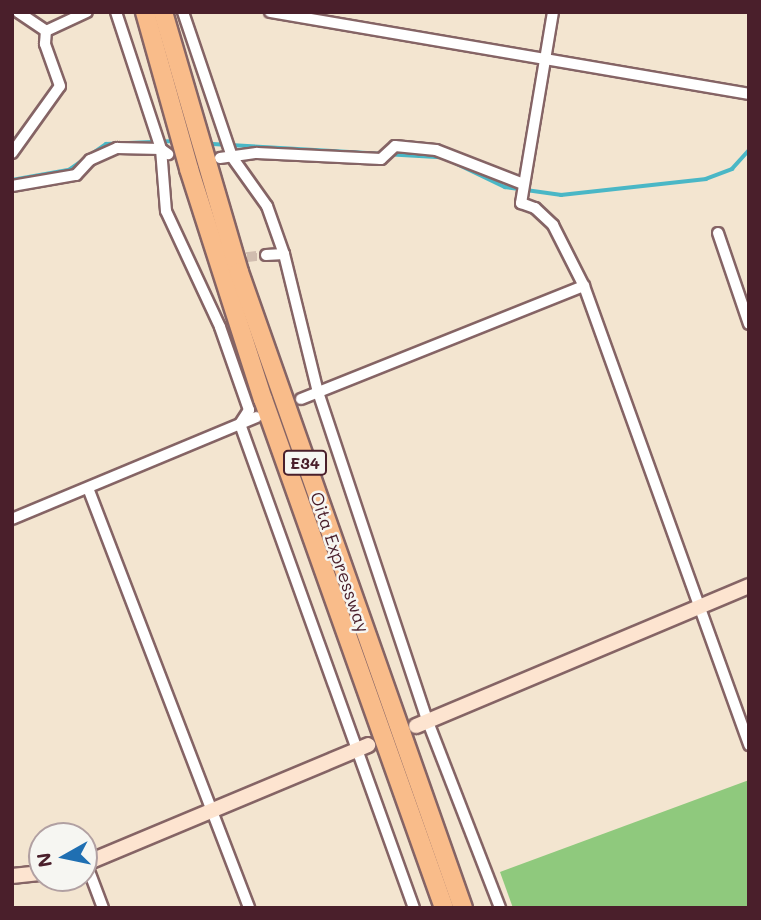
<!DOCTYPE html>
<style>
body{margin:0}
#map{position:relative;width:761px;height:920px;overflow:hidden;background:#f3e5d0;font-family:Mali,sans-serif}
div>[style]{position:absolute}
.green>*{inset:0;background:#8fc97d}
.stream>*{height:3.5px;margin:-1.75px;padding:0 1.75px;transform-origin:1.75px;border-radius:1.75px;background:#4ab7c6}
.street-tunnel>*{height:10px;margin-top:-5px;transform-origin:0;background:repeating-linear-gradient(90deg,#d1bdaf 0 10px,transparent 0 15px)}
.roads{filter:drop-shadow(2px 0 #856465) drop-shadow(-2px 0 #856465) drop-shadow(0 2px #856465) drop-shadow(0 -2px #856465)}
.street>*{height:10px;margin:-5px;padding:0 5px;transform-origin:5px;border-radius:5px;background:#fff}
.secondary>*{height:14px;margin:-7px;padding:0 7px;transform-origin:7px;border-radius:7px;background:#fde4d0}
.highway>*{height:18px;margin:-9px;padding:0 9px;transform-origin:9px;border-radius:9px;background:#f9bc8a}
span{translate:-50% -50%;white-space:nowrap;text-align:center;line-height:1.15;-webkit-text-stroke:5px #f6f6f2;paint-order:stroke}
.shield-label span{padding:2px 5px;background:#f6f6f2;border:2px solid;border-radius:5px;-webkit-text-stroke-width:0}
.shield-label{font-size:16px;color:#4a1f2b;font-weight:700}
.street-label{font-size:18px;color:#4a1f2b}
.frame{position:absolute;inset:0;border:14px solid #4a1f2b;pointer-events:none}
.north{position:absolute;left:28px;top:822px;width:70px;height:70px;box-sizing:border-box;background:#f6f6f2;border:2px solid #b1a0a2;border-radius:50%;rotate:261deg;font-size:19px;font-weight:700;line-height:28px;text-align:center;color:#4a1f2b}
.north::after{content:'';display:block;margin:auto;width:24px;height:32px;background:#1f6fb2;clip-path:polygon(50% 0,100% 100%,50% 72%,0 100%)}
</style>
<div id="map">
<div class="green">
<i style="clip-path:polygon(749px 780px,749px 908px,513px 908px,500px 872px)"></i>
</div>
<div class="stream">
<i style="left:213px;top:144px;width:228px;rotate:3.3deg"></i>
<i style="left:451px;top:161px;width:60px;rotate:25.7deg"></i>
<i style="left:505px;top:187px;width:57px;rotate:8.1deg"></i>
<i style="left:561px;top:195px;width:146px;rotate:-6.3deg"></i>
<i style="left:706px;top:179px;width:28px;rotate:-21deg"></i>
<i style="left:732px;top:169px;width:25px;rotate:-48deg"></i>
<i style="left:12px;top:180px;width:58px;rotate:-10deg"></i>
<i style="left:69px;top:170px;width:45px;rotate:-35.1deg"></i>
<i style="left:106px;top:144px;width:69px;rotate:-2.5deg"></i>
</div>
<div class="street-tunnel">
<i style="left:232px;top:259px;width:34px;rotate:-7deg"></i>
</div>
<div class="roads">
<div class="street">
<i style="left:18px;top:12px;width:34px;rotate:34deg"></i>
<i style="left:116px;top:12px;width:144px;rotate:71.8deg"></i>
<i style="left:161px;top:149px;width:62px;rotate:85.4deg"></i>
<i style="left:166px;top:211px;width:128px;rotate:65deg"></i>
<i style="left:220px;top:327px;width:88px;rotate:70.7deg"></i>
<i style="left:249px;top:410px;width:17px;rotate:123deg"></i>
<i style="left:183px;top:12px;width:153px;rotate:71.3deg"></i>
<i style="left:232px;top:157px;width:60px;rotate:54.5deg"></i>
<i style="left:267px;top:206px;width:51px;rotate:70.5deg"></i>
<i style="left:284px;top:254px;width:142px;rotate:76.2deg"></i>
<i style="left:318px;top:392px;width:348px;rotate:71.6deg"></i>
<i style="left:428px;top:722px;width:199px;rotate:68.8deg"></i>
<i style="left:270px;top:12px;width:486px;rotate:9.7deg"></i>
<i style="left:553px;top:12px;width:194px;rotate:99.5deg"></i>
<i style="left:521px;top:203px;width:15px;rotate:20deg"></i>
<i style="left:535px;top:208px;width:25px;rotate:43deg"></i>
<i style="left:553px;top:225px;width:68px;rotate:63.1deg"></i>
<i style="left:584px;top:286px;width:488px;rotate:70.2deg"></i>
<i style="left:46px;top:31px;width:45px;rotate:-24.9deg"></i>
<i style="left:12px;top:153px;width:82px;rotate:-54.4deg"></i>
<i style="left:60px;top:86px;width:45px;rotate:-109.7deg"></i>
<i style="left:45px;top:44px;width:13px;rotate:-86deg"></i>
<i style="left:220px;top:158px;width:37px;rotate:-8deg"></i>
<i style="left:257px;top:153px;width:124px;rotate:2.8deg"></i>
<i style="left:381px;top:159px;width:19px;rotate:-43deg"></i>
<i style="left:395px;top:146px;width:41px;rotate:5.6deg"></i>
<i style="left:436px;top:150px;width:93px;rotate:21.3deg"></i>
<i style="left:12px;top:186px;width:65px;rotate:-9.8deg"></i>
<i style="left:76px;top:175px;width:21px;rotate:-47deg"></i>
<i style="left:90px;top:160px;width:30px;rotate:-24deg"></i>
<i style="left:117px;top:148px;width:44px;rotate:1.3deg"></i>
<i style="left:161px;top:149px;width:9px;rotate:36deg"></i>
<i style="left:718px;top:233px;width:96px;rotate:71.2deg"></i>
<i style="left:266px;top:255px;width:18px;rotate:-3deg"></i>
<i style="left:301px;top:399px;width:305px;rotate:-21.8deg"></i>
<i style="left:240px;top:424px;width:514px;rotate:70.23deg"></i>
<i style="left:88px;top:488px;width:450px;rotate:69deg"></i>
<i style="left:12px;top:519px;width:265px;rotate:-22.6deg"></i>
<i style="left:86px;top:863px;width:48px;rotate:69.3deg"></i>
</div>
<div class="secondary">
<i style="left:416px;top:726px;width:361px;rotate:-22.8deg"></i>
<i style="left:84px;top:864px;width:308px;rotate:-22.7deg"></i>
<i style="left:12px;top:876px;width:30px;rotate:-6deg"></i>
</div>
<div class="highway">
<i style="left:145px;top:12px;width:163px;rotate:74.3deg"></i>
<i style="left:189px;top:169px;width:242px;rotate:72.2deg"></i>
<i style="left:263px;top:399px;width:540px;rotate:70.42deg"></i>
<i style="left:163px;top:12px;width:271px;rotate:73.7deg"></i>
<i style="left:239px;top:272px;width:674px;rotate:70.6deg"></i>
</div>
</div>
<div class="shield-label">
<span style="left:305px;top:463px">E34</span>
</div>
<div class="street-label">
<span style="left:340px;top:562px;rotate:71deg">Oita Expressway</span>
</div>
<div class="frame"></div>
<div class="north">N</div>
</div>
